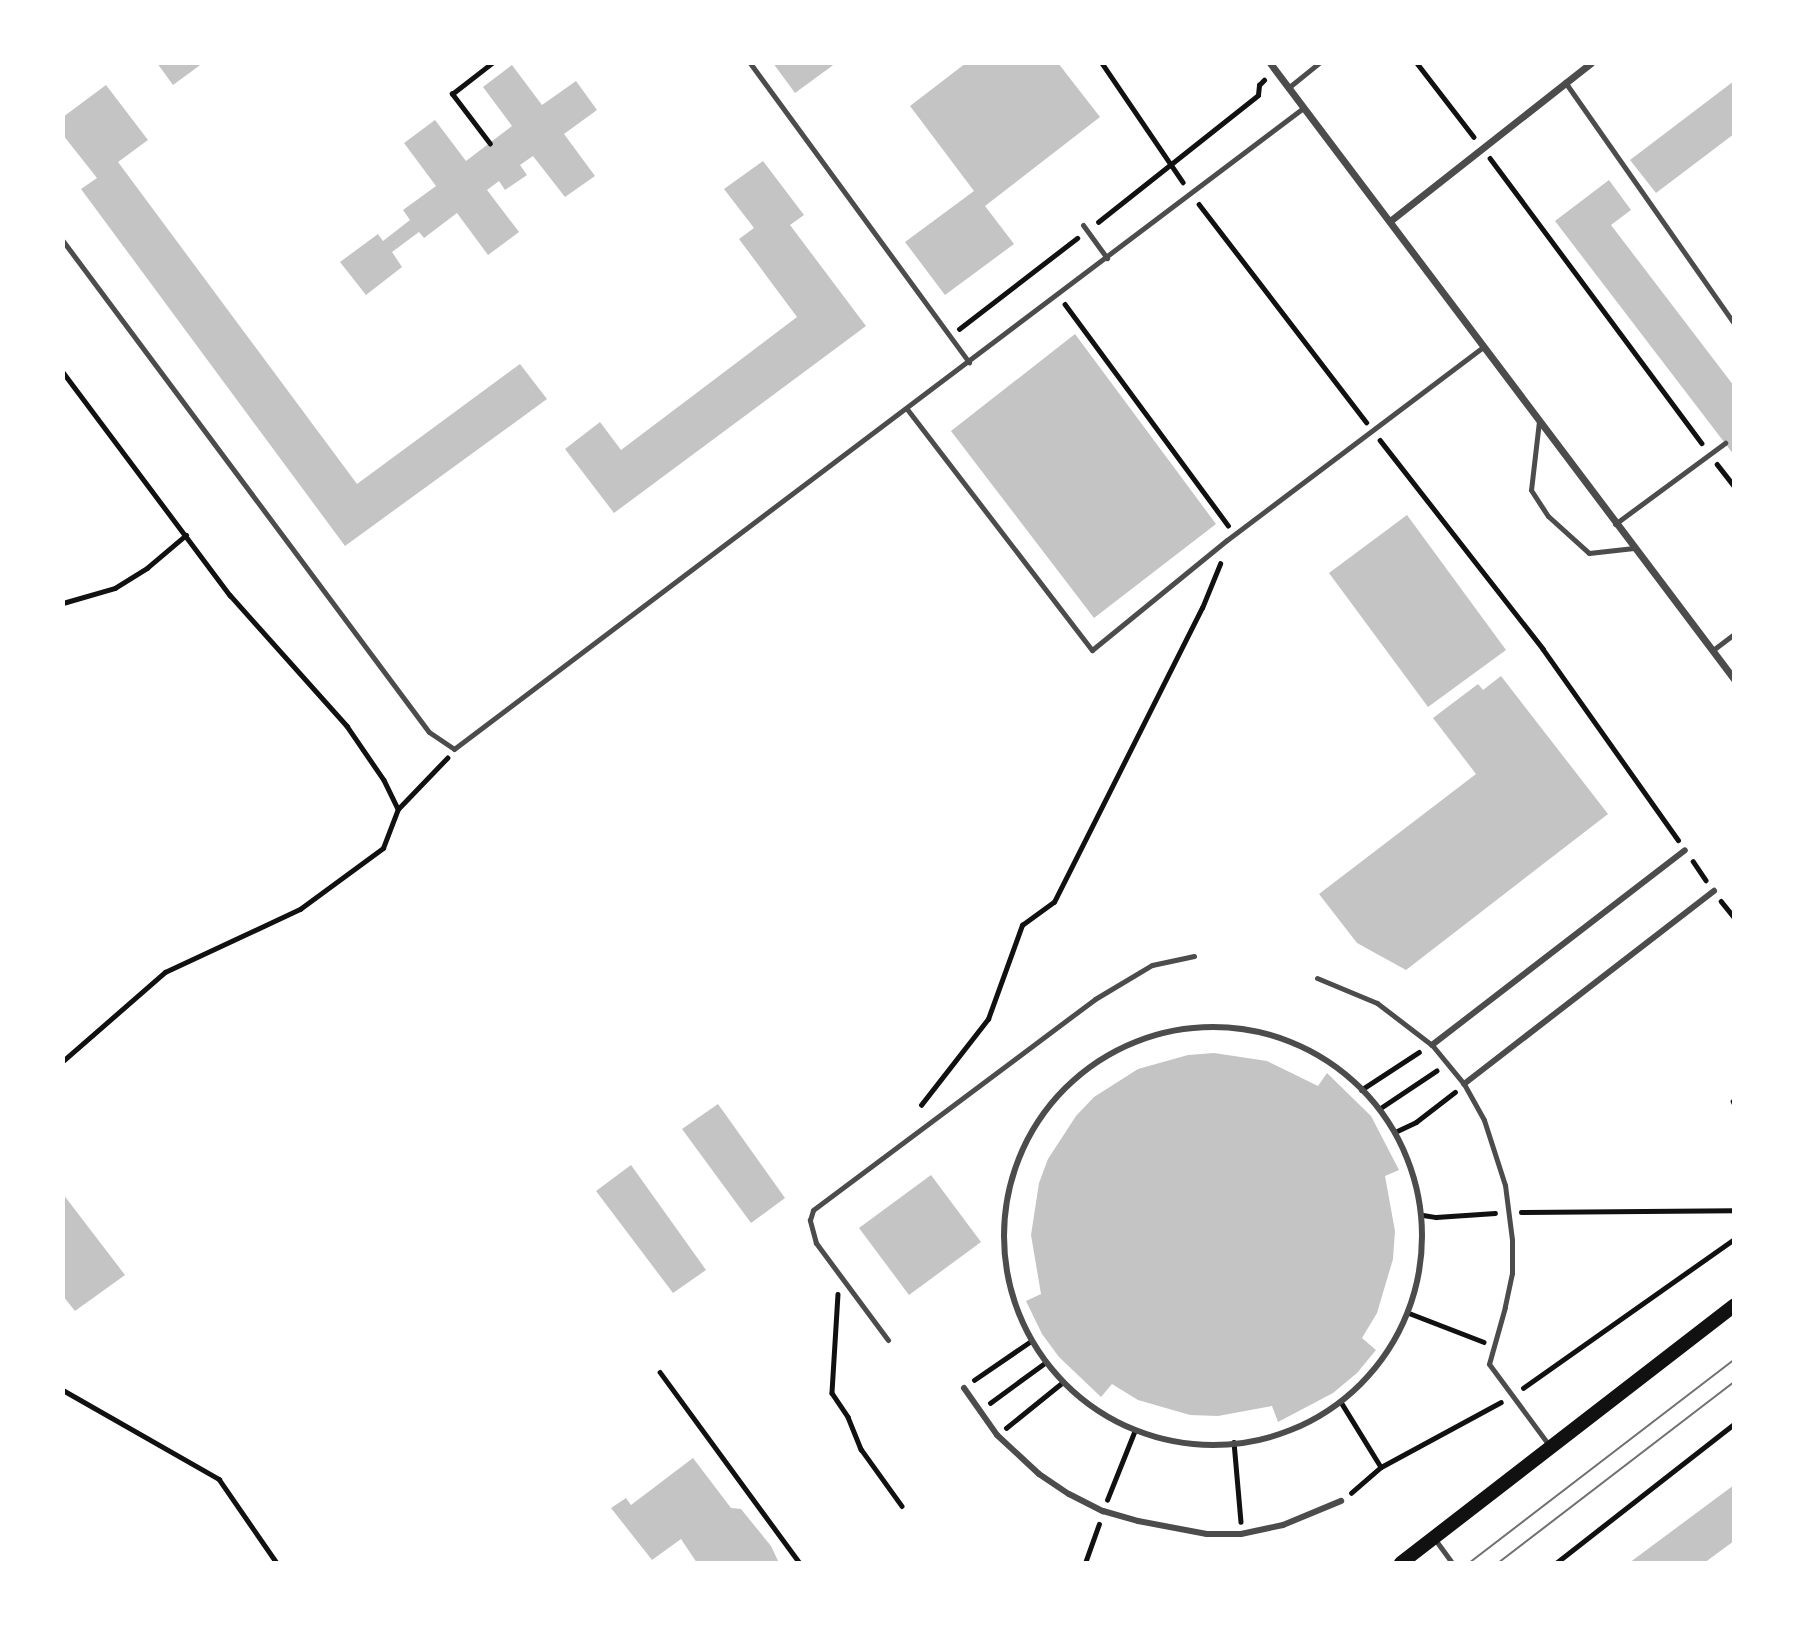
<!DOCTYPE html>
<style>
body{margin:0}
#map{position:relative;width:1797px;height:1626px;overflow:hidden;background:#fff;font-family:Rubik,sans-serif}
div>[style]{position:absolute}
.building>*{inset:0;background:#c4c4c4}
.path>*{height:4.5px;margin:-2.25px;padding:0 2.25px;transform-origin:2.25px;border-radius:2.25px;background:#111}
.service>*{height:5px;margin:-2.5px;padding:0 2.5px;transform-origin:2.5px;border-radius:2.5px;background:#4c4c4c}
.pedestrian>*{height:6px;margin:-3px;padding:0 3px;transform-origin:3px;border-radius:3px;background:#4c4c4c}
.pedestrian>.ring{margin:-3px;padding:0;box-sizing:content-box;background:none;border:6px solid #4c4c4c;border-radius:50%}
.minor>*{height:7px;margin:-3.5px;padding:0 3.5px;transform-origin:3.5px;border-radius:3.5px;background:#4c4c4c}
.secondary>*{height:14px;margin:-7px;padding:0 7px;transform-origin:7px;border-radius:7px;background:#111}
.tram>*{height:2px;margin:-1px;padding:0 1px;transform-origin:1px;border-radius:1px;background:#707070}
span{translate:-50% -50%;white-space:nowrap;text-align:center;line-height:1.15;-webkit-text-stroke:6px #fff;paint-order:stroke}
.frame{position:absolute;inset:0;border:65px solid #fff;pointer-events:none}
</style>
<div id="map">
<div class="building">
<i style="clip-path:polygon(157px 63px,203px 63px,173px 85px)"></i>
<i style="clip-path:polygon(773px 63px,836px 63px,795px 93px)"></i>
<i style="clip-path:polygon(966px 63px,1058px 63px,1100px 117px,985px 206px,1014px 244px,945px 295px,905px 242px,974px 191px,910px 106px)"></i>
<i style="clip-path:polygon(512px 65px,542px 105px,576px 81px,597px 110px,564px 134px,595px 176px,565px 197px,533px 156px,520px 165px,527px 175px,505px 190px,499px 181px,487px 190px,519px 232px,488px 255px,457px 213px,424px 238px,419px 232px,392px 252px,402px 267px,366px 295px,340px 262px,378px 234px,383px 241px,410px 220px,403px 210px,436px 186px,404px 143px,435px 120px,466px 161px,512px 126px,483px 87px)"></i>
<i style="clip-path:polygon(1734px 81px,1734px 134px,1656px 193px,1630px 160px)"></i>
<i style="clip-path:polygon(106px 85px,148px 140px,118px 162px,357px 484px,520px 364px,547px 399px,345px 546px,81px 189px,97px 178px,63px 135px,63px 117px)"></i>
<i style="clip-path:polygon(763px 161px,804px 215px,790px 225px,866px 326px,614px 513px,565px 449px,600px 422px,621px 450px,797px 317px,739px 239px,754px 228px,724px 189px)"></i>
<i style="clip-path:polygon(1609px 180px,1631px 210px,1611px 225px,1734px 386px,1734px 455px,1555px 221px)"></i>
<i style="clip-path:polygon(1075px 334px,1216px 524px,1094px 618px,951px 431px)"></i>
<i style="clip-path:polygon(1407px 515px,1506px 650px,1428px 707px,1329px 573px)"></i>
<i style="clip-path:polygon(1501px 676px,1608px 814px,1406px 970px,1357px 943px,1319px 894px,1476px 774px,1433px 718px,1478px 684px,1483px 690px)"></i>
<i style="clip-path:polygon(1214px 1053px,1267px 1061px,1318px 1086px,1327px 1073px,1371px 1116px,1399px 1170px,1385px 1176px,1395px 1231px,1393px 1259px,1377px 1313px,1362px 1338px,1376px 1350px,1357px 1373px,1333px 1393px,1278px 1422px,1272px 1406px,1218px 1416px,1190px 1415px,1138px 1400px,1112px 1384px,1101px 1397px,1059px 1357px,1042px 1334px,1026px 1301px,1041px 1294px,1031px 1235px,1039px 1183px,1048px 1159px,1076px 1116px,1094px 1097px,1138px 1069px,1188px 1055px)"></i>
<i style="clip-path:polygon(718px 1104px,785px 1198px,751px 1223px,682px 1129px)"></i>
<i style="clip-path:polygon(631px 1165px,706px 1270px,673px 1293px,596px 1191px)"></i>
<i style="clip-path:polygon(931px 1175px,981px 1242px,909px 1295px,859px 1228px)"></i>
<i style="clip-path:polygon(63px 1194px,125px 1275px,75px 1311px,63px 1296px)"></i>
<i style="clip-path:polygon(693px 1458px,731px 1508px,741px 1509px,771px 1546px,779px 1563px,697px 1563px,681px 1539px,652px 1560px,611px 1508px,626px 1498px,631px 1505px)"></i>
<i style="clip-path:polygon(1734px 1485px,1734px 1541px,1704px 1563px,1629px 1563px)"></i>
</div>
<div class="path">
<i style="left:1102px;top:63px;width:144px;rotate:55.8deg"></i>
<i style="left:1417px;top:63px;width:93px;rotate:52.4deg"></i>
<i style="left:490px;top:144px;width:63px;rotate:-127.2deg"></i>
<i style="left:452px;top:94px;width:51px;rotate:-37.8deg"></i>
<i style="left:1490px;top:158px;width:355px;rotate:53.4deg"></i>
<i style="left:1199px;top:204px;width:275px;rotate:52.5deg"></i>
<i style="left:1098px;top:222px;width:204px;rotate:-38.4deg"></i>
<i style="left:1258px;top:95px;width:10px;rotate:-84deg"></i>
<i style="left:1259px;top:85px;width:7px;rotate:-45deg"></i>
<i style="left:1065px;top:304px;width:275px;rotate:53.6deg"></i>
<i style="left:959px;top:329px;width:149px;rotate:-37.6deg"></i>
<i style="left:63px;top:372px;width:279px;rotate:53.2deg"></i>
<i style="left:230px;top:595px;width:176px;rotate:48.2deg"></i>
<i style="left:347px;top:726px;width:65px;rotate:55.6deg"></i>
<i style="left:384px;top:780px;width:32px;rotate:64deg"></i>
<i style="left:1380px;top:440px;width:265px;rotate:52deg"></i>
<i style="left:1543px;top:649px;width:234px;rotate:54.7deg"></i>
<i style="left:1717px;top:464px;width:28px;rotate:52deg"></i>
<i style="left:63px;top:603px;width:54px;rotate:-16.1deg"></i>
<i style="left:115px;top:588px;width:38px;rotate:-32deg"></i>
<i style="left:147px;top:568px;width:51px;rotate:-40.2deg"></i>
<i style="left:1693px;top:861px;width:23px;rotate:56deg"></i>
<i style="left:1721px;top:901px;width:21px;rotate:51deg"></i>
<i style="left:63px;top:1061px;width:135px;rotate:-41.1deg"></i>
<i style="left:165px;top:972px;width:149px;rotate:-25deg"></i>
<i style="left:300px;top:909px;width:103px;rotate:-36.3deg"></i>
<i style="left:383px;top:848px;width:42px;rotate:-69deg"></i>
<i style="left:398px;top:809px;width:71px;rotate:-46.1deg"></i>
<i style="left:1361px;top:1090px;width:69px;rotate:-33.2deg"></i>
<i style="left:1733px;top:1101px;width:2px;rotate:63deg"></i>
<i style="left:921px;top:1105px;width:109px;rotate:-52.1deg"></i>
<i style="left:988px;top:1019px;width:100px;rotate:-70.1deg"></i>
<i style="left:1022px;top:925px;width:39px;rotate:-36deg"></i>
<i style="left:1054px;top:902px;width:329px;rotate:-63.3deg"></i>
<i style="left:1202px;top:608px;width:48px;rotate:-67.8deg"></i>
<i style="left:1379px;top:1109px;width:69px;rotate:-33.7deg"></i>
<i style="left:1395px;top:1132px;width:23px;rotate:-25deg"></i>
<i style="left:1416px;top:1122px;width:49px;rotate:-37.6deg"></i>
<i style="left:1521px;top:1212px;width:213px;rotate:-0.5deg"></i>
<i style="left:1423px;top:1215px;width:13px;rotate:9deg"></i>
<i style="left:1436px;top:1217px;width:59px;rotate:-3.9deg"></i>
<i style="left:838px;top:1294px;width:99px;rotate:93.5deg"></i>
<i style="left:832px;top:1393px;width:29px;rotate:56deg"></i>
<i style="left:848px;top:1417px;width:35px;rotate:68deg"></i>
<i style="left:861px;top:1449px;width:70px;rotate:54.3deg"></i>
<i style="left:1409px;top:1313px;width:80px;rotate:21.1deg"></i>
<i style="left:660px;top:1372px;width:237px;rotate:53.8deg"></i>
<i style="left:974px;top:1380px;width:69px;rotate:-34.4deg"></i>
<i style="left:1523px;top:1388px;width:258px;rotate:-35.2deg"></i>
<i style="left:63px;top:1390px;width:180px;rotate:29.7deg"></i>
<i style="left:219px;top:1479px;width:102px;rotate:55.4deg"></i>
<i style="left:1341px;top:1402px;width:76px;rotate:58.4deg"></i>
<i style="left:990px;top:1403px;width:69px;rotate:-36.2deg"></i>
<i style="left:1006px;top:1428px;width:73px;rotate:-38.9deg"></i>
<i style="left:1234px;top:1442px;width:80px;rotate:85deg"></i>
<i style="left:1351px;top:1493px;width:40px;rotate:-41deg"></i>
<i style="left:1381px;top:1467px;width:136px;rotate:-28.4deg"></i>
<i style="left:1107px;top:1500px;width:75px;rotate:-68.2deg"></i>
<i style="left:1085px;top:1563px;width:41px;rotate:-70.3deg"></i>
<i style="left:1556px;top:1563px;width:226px;rotate:-38deg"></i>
</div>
<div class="service">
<i style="left:750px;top:63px;width:371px;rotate:53.8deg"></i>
<i style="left:1565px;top:82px;width:294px;rotate:55deg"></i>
<i style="left:1288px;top:88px;width:40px;rotate:-39deg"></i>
<i style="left:1083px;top:225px;width:41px;rotate:54deg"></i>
<i style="left:63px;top:241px;width:612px;rotate:53.3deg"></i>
<i style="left:429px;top:732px;width:30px;rotate:34deg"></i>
<i style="left:454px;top:749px;width:1064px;rotate:-37.05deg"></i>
<i style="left:907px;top:409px;width:304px;rotate:52.5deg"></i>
<i style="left:1092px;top:650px;width:174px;rotate:-39.2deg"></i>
<i style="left:1227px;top:540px;width:321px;rotate:-37deg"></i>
<i style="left:1539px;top:421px;width:69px;rotate:96.6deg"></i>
<i style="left:1531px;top:490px;width:31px;rotate:57deg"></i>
<i style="left:1548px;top:516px;width:55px;rotate:42.1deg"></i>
<i style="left:1589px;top:553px;width:45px;rotate:-6.3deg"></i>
<i style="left:1615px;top:524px;width:137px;rotate:-36.4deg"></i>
<i style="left:1713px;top:650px;width:26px;rotate:-37deg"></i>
<i style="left:1317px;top:978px;width:65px;rotate:22.6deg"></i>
<i style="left:1377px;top:1003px;width:69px;rotate:37.4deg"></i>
<i style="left:1432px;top:1045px;width:50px;rotate:50.6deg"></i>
<i style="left:1464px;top:1084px;width:41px;rotate:60.9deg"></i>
<i style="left:1484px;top:1120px;width:68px;rotate:72.1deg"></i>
<i style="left:1505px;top:1185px;width:55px;rotate:82.7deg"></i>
<i style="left:1512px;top:1240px;width:33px;rotate:90deg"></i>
<i style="left:1512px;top:1273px;width:35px;rotate:102deg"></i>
<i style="left:1505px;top:1307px;width:59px;rotate:105.7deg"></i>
<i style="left:1489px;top:1364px;width:101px;rotate:53.5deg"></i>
<i style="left:888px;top:1340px;width:121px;rotate:-126.6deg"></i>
<i style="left:816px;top:1243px;width:24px;rotate:-105deg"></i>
<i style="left:810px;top:1220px;width:10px;rotate:-73deg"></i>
<i style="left:813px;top:1210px;width:352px;rotate:-36.8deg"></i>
<i style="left:1095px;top:999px;width:66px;rotate:-30.8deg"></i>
<i style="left:1152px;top:965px;width:43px;rotate:-12.1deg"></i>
<i style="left:1434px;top:1538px;width:31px;rotate:54deg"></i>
</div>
<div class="pedestrian">
<i class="ring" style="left:1004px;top:1027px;width:412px;height:412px"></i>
<i style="left:1432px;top:1045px;width:319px;rotate:-37.6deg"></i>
<i style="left:1464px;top:1084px;width:316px;rotate:-37.7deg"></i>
<i style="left:964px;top:1388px;width:57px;rotate:54.9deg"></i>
<i style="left:997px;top:1435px;width:57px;rotate:42.9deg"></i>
<i style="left:1039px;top:1474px;width:36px;rotate:34deg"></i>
<i style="left:1069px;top:1494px;width:38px;rotate:27deg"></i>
<i style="left:1103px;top:1511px;width:36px;rotate:16deg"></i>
<i style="left:1138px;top:1521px;width:70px;rotate:10.7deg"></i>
<i style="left:1207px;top:1534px;width:34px"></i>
<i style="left:1241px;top:1534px;width:43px;rotate:-12.1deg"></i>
<i style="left:1283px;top:1525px;width:63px;rotate:-22.5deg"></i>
</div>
<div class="minor">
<i style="left:1270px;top:63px;width:771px;rotate:53.01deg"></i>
<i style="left:1390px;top:221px;width:256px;rotate:-38.2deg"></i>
</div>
<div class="secondary">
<i style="left:1401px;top:1563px;width:421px;rotate:-37.7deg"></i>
</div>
<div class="tram">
<i style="left:1469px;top:1563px;width:334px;rotate:-37.5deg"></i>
<i style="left:1498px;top:1563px;width:297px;rotate:-37.5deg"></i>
</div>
<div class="frame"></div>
</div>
